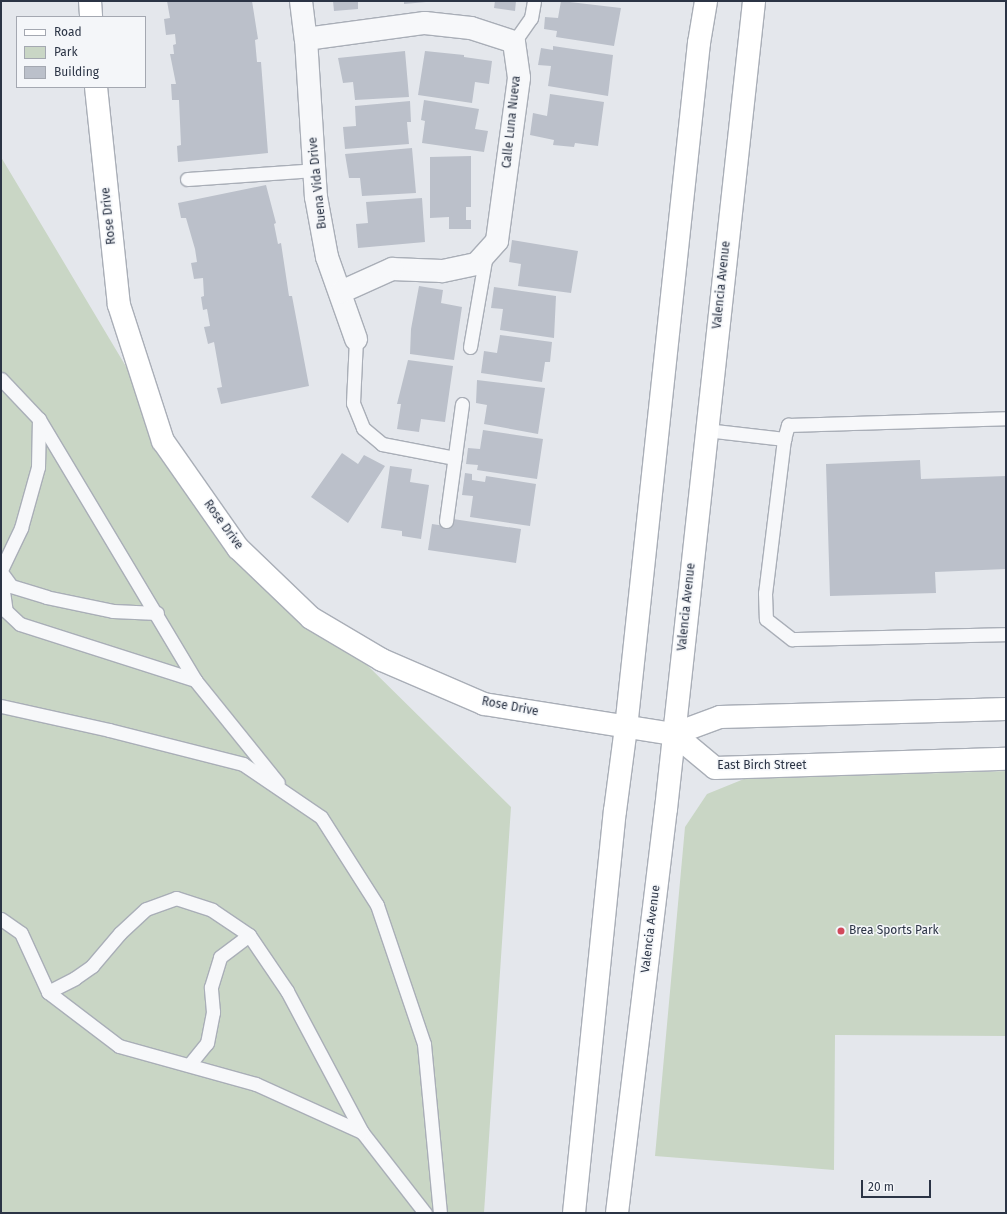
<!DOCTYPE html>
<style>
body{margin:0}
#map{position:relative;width:1007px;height:1214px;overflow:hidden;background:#e4e7ec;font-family:"Fira Sans",sans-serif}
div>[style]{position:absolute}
.green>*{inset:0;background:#c9d6c5}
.building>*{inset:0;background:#bbc0ca}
.roads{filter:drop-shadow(1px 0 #a9aeb7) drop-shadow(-1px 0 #a9aeb7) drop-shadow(0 1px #a9aeb7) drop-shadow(0 -1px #a9aeb7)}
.lane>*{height:13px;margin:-6.5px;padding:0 6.5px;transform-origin:6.5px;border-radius:6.5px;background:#f7f8fa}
.street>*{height:22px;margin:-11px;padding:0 11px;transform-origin:11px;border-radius:11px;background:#f7f8fa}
.secondary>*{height:22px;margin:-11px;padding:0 11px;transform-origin:11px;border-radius:11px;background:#fff}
.primary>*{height:22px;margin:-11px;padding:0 11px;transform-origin:11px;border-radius:11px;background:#fff}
.dots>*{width:11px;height:11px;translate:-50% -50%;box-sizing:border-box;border:2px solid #f4f6f9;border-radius:50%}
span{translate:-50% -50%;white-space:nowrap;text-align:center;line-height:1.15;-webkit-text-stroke:3px #f4f6f9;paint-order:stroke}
.street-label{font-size:12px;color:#2b3445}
.poi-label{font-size:12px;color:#2b3445}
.left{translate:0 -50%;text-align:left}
.frame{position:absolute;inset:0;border:2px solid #2b3445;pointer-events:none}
.legend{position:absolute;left:16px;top:16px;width:130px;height:72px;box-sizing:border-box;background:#f4f6f9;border:1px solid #a4a8b1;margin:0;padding:5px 7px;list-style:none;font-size:12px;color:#2b3445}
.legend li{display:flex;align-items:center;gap:8px;height:20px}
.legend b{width:20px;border:1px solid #a4a8b1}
.scale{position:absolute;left:861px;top:1180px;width:70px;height:18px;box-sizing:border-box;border:2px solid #2b3445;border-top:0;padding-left:5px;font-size:12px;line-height:14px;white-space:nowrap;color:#2b3445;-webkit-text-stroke:3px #f4f6f9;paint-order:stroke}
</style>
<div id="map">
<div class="green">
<i style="clip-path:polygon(1px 157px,214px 514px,511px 807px,484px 1213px,1px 1213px)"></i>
<i style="clip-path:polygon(1006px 771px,1006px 1036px,835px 1035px,834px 1170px,655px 1156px,685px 827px,707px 794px,744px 779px)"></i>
</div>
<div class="building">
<i style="clip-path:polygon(167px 1px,252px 1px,258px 39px,255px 40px,257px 62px,261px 62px,268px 153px,178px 162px,177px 146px,181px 145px,179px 100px,172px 100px,171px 84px,176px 84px,170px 54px,174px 54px,173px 45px,176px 44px,175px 34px,166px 35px,164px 19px,170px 18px)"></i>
<i style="clip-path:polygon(333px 1px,358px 1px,358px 9px,334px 11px)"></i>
<i style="clip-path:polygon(404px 1px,425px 1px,426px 2px,404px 4px)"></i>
<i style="clip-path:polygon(495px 1px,516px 1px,515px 11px,494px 8px)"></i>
<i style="clip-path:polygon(561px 1px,621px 8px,614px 46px,556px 37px,557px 31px,544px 29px,545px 17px,558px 18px)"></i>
<i style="clip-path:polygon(553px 46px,613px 55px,608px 96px,548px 86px,551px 66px,538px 65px,541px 48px,553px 50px)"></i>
<i style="clip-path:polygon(405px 51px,409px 97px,355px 100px,353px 82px,343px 83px,338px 58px)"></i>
<i style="clip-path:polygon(425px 51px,464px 55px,464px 57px,492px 61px,489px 84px,475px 82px,472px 103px,418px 95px)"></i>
<i style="clip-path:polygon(550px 94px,604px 102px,598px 146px,575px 143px,574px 147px,553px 145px,554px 140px,530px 135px,533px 113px,547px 116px)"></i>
<i style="clip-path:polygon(424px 100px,479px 109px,475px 129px,488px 131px,484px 152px,422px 143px,425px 121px,421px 120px)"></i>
<i style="clip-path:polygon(410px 101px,411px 122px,407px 122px,409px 144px,345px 149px,343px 127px,356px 126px,355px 106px)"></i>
<i style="clip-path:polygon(412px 148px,416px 193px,362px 196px,360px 178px,349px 178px,345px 154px)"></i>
<i style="clip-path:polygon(471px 156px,471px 207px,466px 207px,466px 220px,471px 220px,471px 229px,449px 229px,449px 217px,430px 218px,430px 157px)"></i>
<i style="clip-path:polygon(266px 185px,276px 223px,274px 224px,278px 244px,281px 243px,289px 296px,292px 296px,309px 386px,221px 404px,217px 388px,222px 387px,214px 342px,208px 344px,204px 327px,210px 326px,207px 309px,203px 310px,201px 297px,204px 296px,203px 278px,194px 279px,191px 263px,197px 262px,195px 249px,186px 218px,181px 218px,178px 203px)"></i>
<i style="clip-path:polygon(422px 198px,425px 242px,358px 248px,356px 224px,368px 223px,366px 202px)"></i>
<i style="clip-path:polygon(512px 240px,578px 251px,571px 293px,518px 286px,521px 264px,509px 262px)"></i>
<i style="clip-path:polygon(419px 286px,443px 290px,441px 303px,462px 307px,454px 360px,410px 354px,411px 329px)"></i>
<i style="clip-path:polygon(494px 287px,556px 296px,554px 338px,500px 330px,503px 309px,491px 308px)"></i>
<i style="clip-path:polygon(500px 335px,552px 342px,550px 362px,545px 362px,542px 382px,481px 373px,484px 351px,497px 353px)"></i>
<i style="clip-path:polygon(408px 360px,453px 366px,445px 422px,421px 419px,419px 432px,397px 429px,401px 404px,397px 404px)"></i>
<i style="clip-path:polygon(477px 380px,545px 388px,538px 434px,484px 424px,487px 405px,476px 403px)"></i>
<i style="clip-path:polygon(483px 430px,543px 439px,537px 479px,477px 470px,478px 465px,466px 464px,468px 448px,480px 449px)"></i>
<i style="clip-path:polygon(342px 453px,358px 464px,364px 455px,385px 466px,348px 523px,311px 497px)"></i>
<i style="clip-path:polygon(920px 460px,921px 479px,1006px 476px,1006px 569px,935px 572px,936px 593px,830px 596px,826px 464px)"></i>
<i style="clip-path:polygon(390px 466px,412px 469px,410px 482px,429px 485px,421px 539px,402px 536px,402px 531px,381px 528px)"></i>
<i style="clip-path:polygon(465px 473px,472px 474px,472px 480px,485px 482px,486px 476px,536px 484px,530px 526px,470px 517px,473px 496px,462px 495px)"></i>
<i style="clip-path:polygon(453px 519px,521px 529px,516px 563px,428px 550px,432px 524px,452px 527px)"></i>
</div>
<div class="roads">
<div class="lane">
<i style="left:514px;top:42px;width:29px;rotate:-55deg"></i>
<i style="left:531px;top:18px;width:17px;rotate:-80deg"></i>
<i style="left:187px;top:179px;width:128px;rotate:-4deg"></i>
<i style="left:356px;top:339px;width:64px;rotate:92.7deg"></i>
<i style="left:353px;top:403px;width:27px;rotate:68deg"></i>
<i style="left:363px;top:428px;width:25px;rotate:40deg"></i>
<i style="left:382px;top:444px;width:74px;rotate:10.9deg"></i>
<i style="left:470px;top:347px;width:94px;rotate:-80.2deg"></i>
<i style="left:1px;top:379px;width:55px;rotate:46.5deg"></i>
<i style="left:39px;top:419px;width:304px;rotate:59.1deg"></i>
<i style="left:195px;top:680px;width:132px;rotate:51.1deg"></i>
<i style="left:706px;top:430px;width:79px;rotate:6.6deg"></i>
<i style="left:784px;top:439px;width:15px;rotate:-74deg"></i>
<i style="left:788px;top:425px;width:218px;rotate:-1.8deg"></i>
<i style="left:784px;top:439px;width:155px;rotate:97deg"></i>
<i style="left:765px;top:593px;width:26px;rotate:88deg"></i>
<i style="left:766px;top:619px;width:33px;rotate:38deg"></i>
<i style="left:792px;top:639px;width:214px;rotate:-1.3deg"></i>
<i style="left:446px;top:521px;width:118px;rotate:-82.2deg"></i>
<i style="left:1px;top:570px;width:47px;rotate:-64.5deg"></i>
<i style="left:21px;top:528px;width:63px;rotate:-74.4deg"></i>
<i style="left:38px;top:467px;width:48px;rotate:-88.8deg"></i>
<i style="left:1px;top:572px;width:17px;rotate:54deg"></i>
<i style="left:11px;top:586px;width:37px;rotate:17deg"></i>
<i style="left:46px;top:597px;width:68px;rotate:11.8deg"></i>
<i style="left:113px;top:611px;width:44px;rotate:2.6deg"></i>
<i style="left:1px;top:577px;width:34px;rotate:82deg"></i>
<i style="left:6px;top:611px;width:19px;rotate:43deg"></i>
<i style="left:20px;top:624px;width:184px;rotate:17.7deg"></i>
<i style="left:1px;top:706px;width:111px;rotate:12.5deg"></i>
<i style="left:109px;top:730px;width:138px;rotate:14.2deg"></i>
<i style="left:243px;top:764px;width:94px;rotate:34.2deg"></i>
<i style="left:321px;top:817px;width:104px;rotate:57.5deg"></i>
<i style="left:377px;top:905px;width:147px;rotate:71.3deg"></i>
<i style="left:424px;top:1044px;width:170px;rotate:84.6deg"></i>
<i style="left:1px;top:919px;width:24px;rotate:35deg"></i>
<i style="left:21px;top:933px;width:65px;rotate:65.4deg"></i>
<i style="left:48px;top:992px;width:89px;rotate:37.3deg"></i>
<i style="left:119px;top:1046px;width:142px;rotate:15.5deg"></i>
<i style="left:256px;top:1084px;width:116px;rotate:24.4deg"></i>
<i style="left:362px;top:1132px;width:103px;rotate:52.1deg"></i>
<i style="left:48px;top:992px;width:30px;rotate:-27deg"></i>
<i style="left:75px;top:978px;width:21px;rotate:-35deg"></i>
<i style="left:92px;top:966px;width:43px;rotate:-49.7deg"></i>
<i style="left:120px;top:933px;width:35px;rotate:-43deg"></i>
<i style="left:146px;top:909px;width:32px;rotate:-20deg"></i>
<i style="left:176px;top:898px;width:38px;rotate:18deg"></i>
<i style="left:212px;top:910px;width:45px;rotate:34deg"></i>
<i style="left:249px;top:935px;width:68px;rotate:55.8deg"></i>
<i style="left:287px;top:991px;width:160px;rotate:62deg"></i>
<i style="left:189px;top:1065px;width:28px;rotate:-51deg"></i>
<i style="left:207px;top:1043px;width:32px;rotate:-79deg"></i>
<i style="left:213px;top:1012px;width:25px;rotate:-95deg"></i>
<i style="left:211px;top:987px;width:31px;rotate:-73deg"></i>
<i style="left:220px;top:957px;width:36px;rotate:-37deg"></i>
</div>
<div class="street">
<i style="left:301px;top:1px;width:38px;rotate:83deg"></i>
<i style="left:306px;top:39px;width:158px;rotate:86.4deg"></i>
<i style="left:316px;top:197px;width:61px;rotate:79.6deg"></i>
<i style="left:327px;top:257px;width:87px;rotate:70.5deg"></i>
<i style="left:306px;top:39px;width:120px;rotate:-7.7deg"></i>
<i style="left:425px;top:23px;width:46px;rotate:6.2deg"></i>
<i style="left:471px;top:28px;width:45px;rotate:18deg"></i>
<i style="left:514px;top:42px;width:36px;rotate:82deg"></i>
<i style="left:519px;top:78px;width:164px;rotate:97.7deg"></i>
<i style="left:497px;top:241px;width:31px;rotate:132deg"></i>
<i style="left:476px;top:264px;width:35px;rotate:168deg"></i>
<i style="left:442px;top:271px;width:50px;rotate:-177.7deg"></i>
<i style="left:392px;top:269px;width:56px;rotate:155.7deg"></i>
</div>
<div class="secondary">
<i style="left:90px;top:1px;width:16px;rotate:86deg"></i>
<i style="left:96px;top:87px;width:219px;rotate:84deg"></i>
<i style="left:119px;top:305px;width:143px;rotate:72.1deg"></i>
<i style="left:163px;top:441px;width:131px;rotate:55deg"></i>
<i style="left:238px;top:548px;width:101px;rotate:43.8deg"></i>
<i style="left:311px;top:618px;width:82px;rotate:30.6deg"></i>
<i style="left:382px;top:660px;width:111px;rotate:23.3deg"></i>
<i style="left:484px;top:704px;width:192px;rotate:9deg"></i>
<i style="left:674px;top:734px;width:49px;rotate:-20.3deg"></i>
<i style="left:720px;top:717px;width:286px;rotate:-1.6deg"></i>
<i style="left:674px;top:734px;width:53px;rotate:39.7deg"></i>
<i style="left:715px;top:768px;width:291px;rotate:-1.8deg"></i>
</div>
<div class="primary">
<i style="left:574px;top:1213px;width:404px;rotate:-84.2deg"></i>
<i style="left:615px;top:811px;width:84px;rotate:-82.5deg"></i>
<i style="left:626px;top:728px;width:689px;rotate:-83.92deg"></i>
<i style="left:699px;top:43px;width:43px;rotate:-80.5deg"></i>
<i style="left:617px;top:1213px;width:407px;rotate:-83.1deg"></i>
<i style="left:666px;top:809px;width:813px;rotate:-83.78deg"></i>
</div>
</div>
<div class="dots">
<i style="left:841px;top:931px;background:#d1495b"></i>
</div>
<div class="street-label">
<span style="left:512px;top:122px;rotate:-84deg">Calle Luna Nueva</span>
<span style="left:318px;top:183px;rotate:-96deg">Buena Vida Drive</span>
<span style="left:109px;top:216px;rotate:-96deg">Rose Drive</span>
<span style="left:722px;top:285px;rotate:-84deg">Valencia Avenue</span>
<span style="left:223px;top:525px;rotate:54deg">Rose Drive</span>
<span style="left:687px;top:607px;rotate:-84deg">Valencia Avenue</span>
<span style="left:510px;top:707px;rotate:11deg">Rose Drive</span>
<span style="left:762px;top:766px">East Birch Street</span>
<span style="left:651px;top:929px;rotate:-83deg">Valencia Avenue</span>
</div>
<div class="poi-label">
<span class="left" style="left:849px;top:931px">Brea Sports Park</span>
</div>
<div class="frame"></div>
<ul class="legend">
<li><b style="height:5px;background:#fff"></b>Road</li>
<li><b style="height:11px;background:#c9d6c5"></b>Park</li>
<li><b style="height:11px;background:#bbc0ca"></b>Building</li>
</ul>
<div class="scale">20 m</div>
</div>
